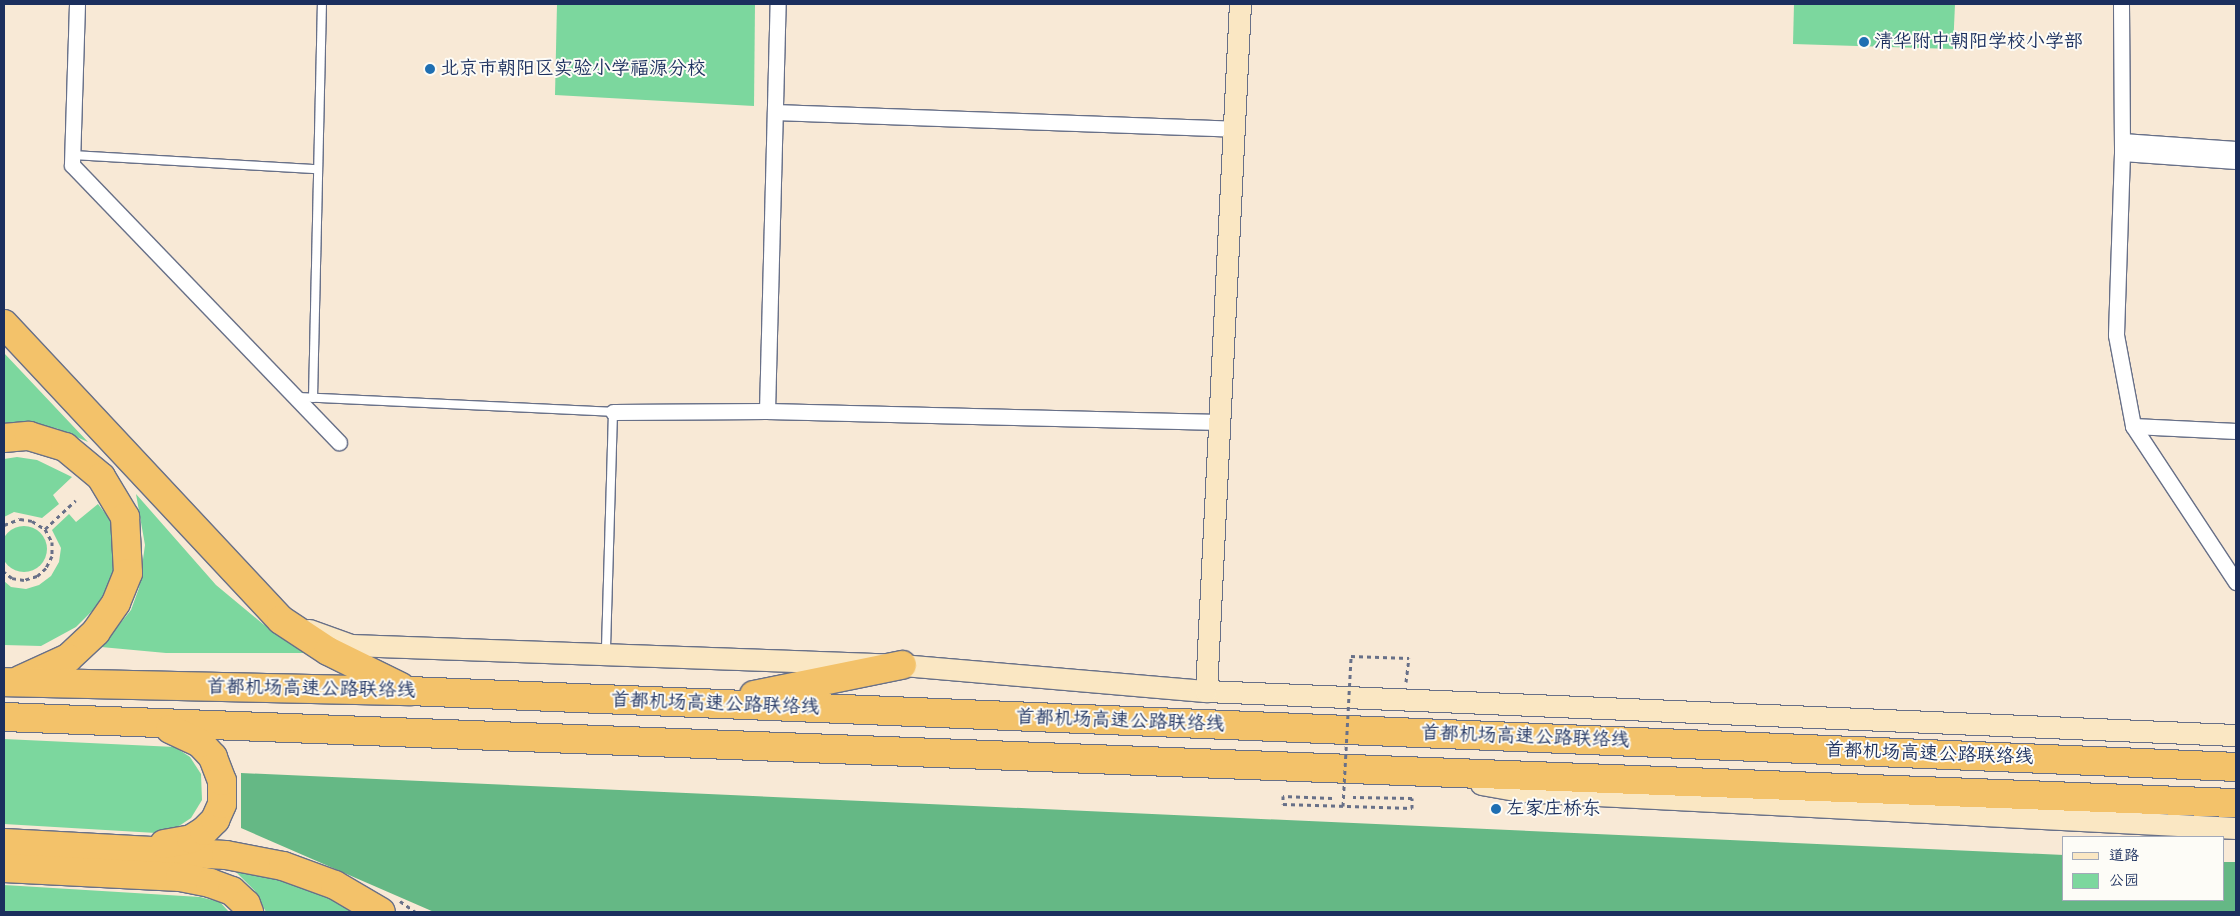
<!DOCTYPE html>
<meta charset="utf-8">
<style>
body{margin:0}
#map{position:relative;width:2240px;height:916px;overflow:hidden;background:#f8e9d6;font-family:Mynerve,"LXGW WenKai TC",sans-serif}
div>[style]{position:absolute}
.green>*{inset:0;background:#7cd79e}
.round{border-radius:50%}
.forest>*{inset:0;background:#65b885}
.path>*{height:3px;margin-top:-1.5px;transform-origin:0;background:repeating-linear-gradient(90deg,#687088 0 4px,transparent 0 8px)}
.roads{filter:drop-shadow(1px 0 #687088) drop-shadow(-1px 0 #687088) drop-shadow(0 1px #687088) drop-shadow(0 -1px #687088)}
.lane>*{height:8px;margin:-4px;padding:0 4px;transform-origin:4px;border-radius:4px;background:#fff}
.street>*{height:15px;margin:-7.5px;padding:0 7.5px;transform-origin:7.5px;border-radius:7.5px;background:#fff}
.secondary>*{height:21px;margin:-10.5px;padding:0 10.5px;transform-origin:10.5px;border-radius:10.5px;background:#fae7c3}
.highway>*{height:28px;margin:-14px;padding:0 14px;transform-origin:14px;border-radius:14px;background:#f3c26a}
.path-bridge>*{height:3px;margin-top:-1.5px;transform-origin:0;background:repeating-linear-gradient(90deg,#687088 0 4px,transparent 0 8px)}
.dots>*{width:14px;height:14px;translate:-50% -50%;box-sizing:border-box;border:2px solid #fdfcf7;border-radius:50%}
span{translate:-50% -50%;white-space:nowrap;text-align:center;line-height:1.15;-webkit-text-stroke:4px #fdfcf7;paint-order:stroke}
.poi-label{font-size:19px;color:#1b2f5e}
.left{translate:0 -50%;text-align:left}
.street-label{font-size:19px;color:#1b2f5e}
.frame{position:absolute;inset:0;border:5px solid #1b2f5e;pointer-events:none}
.legend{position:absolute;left:2062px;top:836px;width:162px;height:65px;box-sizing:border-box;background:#fdfcf7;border:1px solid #a3aaba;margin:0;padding:6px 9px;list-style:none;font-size:15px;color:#1b2f5e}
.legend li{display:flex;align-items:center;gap:10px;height:25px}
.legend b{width:25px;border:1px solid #a3aaba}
</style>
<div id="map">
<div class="green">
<i style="clip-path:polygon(557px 4px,755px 4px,754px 106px,555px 95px)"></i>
<i style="clip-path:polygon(1794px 4px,1955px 4px,1953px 49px,1793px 44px)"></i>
<i style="clip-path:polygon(4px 353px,88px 442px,56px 428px,4px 425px)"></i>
<i style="clip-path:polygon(17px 457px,37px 460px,72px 477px,53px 495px,59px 504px,42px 518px,14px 512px,4px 517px,4px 459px)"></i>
<i style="clip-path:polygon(136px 494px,216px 585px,263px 624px,305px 653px,166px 653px,101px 647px,131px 610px,139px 588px,145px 545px)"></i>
<i style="clip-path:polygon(98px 504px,111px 521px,116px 549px,112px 578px,97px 606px,76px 627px,41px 646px,4px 645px,4px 581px,11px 587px,26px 589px,39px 585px,51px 576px,59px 562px,61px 548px,52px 530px,69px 514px,76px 522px)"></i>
<i class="round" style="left:1px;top:526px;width:46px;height:46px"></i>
<i style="clip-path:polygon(4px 739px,175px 747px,190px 757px,201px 774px,202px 800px,191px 818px,176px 828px,156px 833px,4px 824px)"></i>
<i style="clip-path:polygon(230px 866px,281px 877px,359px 912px,266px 912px,255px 891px)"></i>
<i style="clip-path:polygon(4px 885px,200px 897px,220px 902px,229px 912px,4px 912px)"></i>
</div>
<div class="forest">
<i style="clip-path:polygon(241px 773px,2064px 855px,2064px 900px,2224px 900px,2224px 862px,2236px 862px,2236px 912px,434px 912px,241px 828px)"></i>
</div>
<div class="path">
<i style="left:4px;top:525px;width:17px;rotate:-21deg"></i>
<i style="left:20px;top:519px;width:12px;rotate:9deg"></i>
<i style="left:32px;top:521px;width:15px;rotate:32deg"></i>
<i style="left:45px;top:529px;width:15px;rotate:62deg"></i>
<i style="left:52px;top:542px;width:14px;rotate:90deg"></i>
<i style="left:52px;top:556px;width:13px;rotate:117deg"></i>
<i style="left:46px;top:568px;width:12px;rotate:138deg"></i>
<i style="left:37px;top:576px;width:14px;rotate:163deg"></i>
<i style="left:24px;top:580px;width:12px;rotate:-171deg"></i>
<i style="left:12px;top:578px;width:10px;rotate:-143deg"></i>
<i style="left:45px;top:529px;width:42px;rotate:-43.1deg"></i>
<i style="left:1406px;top:682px;width:24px;rotate:-83deg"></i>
<i style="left:1332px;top:798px;width:49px;rotate:-177.7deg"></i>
<i style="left:1283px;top:796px;width:8px;rotate:90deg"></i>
<i style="left:1283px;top:804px;width:129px;rotate:1.8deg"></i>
<i style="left:1412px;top:808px;width:10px;rotate:-90deg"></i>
<i style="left:1412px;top:798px;width:59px;rotate:-179deg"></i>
<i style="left:400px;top:901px;width:19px;rotate:35deg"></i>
</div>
<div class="roads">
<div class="lane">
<i style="left:72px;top:155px;width:246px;rotate:3.3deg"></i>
<i style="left:297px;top:397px;width:316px;rotate:2.7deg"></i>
<i style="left:613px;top:412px;width:240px;rotate:91.7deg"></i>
<i style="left:313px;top:398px;width:394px;rotate:-88.7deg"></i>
</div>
<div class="street">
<i style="left:77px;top:4px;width:161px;rotate:91.8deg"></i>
<i style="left:72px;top:165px;width:385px;rotate:46.1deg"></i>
<i style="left:2121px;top:4px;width:149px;rotate:89.6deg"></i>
<i style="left:2122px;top:153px;width:182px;rotate:91.9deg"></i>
<i style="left:2116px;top:335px;width:93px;rotate:79.4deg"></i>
<i style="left:2133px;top:426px;width:187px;rotate:56.6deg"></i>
<i style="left:775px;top:112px;width:459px;rotate:2.1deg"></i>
<i style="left:2122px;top:141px;width:114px;rotate:4deg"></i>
<i style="left:2122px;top:153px;width:114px;rotate:4deg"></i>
<i style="left:767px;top:411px;width:407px;rotate:-88.5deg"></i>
<i style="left:613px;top:412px;width:154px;rotate:-0.4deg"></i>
<i style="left:767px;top:411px;width:454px;rotate:1.4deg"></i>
<i style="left:2133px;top:426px;width:103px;rotate:2.8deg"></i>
</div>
<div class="secondary">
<i style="left:309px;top:630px;width:45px;rotate:19.7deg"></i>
<i style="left:351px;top:645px;width:551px;rotate:2.08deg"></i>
<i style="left:902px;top:665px;width:305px;rotate:4.9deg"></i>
<i style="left:1206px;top:691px;width:1031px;rotate:2.45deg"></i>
<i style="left:1206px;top:691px;width:688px;rotate:-87.17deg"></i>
<i style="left:1481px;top:784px;width:40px;rotate:10deg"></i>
<i style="left:1520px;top:791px;width:717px;rotate:2.96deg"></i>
</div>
<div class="highway">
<i style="left:4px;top:324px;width:405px;rotate:46.9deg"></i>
<i style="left:281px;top:620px;width:56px;rotate:33.4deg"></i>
<i style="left:328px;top:651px;width:81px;rotate:26.3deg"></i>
<i style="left:4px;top:438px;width:25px;rotate:-5deg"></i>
<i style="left:29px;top:436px;width:38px;rotate:17deg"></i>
<i style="left:65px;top:447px;width:47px;rotate:39.8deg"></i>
<i style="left:101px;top:477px;width:47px;rotate:59deg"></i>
<i style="left:125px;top:517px;width:56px;rotate:86.9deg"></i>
<i style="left:128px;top:573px;width:32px;rotate:112deg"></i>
<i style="left:116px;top:603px;width:35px;rotate:125deg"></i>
<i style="left:96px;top:632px;width:38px;rotate:137deg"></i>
<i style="left:68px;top:658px;width:53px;rotate:155.4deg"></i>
<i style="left:4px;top:682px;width:405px;rotate:1.3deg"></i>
<i style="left:409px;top:691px;width:1829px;rotate:2.38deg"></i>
<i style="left:754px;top:695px;width:151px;rotate:-11.5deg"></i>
<i style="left:4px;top:717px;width:2234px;rotate:2.21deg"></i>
<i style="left:4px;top:843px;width:222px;rotate:3.1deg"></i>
<i style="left:226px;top:855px;width:58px;rotate:10.9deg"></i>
<i style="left:283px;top:866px;width:55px;rotate:20.1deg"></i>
<i style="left:335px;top:885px;width:53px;rotate:30.4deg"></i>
<i style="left:164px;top:844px;width:27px;rotate:-10deg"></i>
<i style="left:191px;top:839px;width:15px;rotate:-32deg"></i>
<i style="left:204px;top:831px;width:16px;rotate:-45deg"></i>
<i style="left:215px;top:820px;width:17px;rotate:-66deg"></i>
<i style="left:222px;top:804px;width:23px;rotate:-90deg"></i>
<i style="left:222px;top:781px;width:26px;rotate:-111deg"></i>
<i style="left:213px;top:757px;width:19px;rotate:-133deg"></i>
<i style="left:200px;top:743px;width:33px;rotate:-155deg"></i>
<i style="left:4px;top:868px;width:176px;rotate:2.9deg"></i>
<i style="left:180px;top:877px;width:31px;rotate:11deg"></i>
<i style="left:210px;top:883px;width:23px;rotate:20deg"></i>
<i style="left:232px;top:891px;width:19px;rotate:43deg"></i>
<i style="left:246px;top:904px;width:9px;rotate:69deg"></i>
</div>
</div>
<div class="path-bridge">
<i style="left:1343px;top:806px;width:150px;rotate:-86.9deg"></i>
<i style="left:1351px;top:656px;width:58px;rotate:2deg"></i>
</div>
<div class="dots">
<i style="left:1864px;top:42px;background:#1f6fb2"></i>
<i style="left:430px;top:69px;background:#1f6fb2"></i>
<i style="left:1496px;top:809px;background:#1f6fb2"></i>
</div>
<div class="poi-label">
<span class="left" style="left:1874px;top:42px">清华附中朝阳学校小学部</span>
<span class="left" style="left:440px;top:69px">北京市朝阳区实验小学福源分校</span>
<span class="left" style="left:1506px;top:809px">左家庄桥东</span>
</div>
<div class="street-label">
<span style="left:311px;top:689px;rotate:1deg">首都机场高速公路联络线</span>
<span style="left:715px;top:704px;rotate:2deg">首都机场高速公路联络线</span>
<span style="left:1120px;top:721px;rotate:2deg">首都机场高速公路联络线</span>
<span style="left:1525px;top:737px;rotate:2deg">首都机场高速公路联络线</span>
<span style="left:1929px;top:754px;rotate:2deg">首都机场高速公路联络线</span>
</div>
<div class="frame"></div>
<ul class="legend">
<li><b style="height:6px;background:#fae7c3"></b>道路</li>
<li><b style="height:14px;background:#7cd79e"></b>公园</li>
</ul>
</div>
